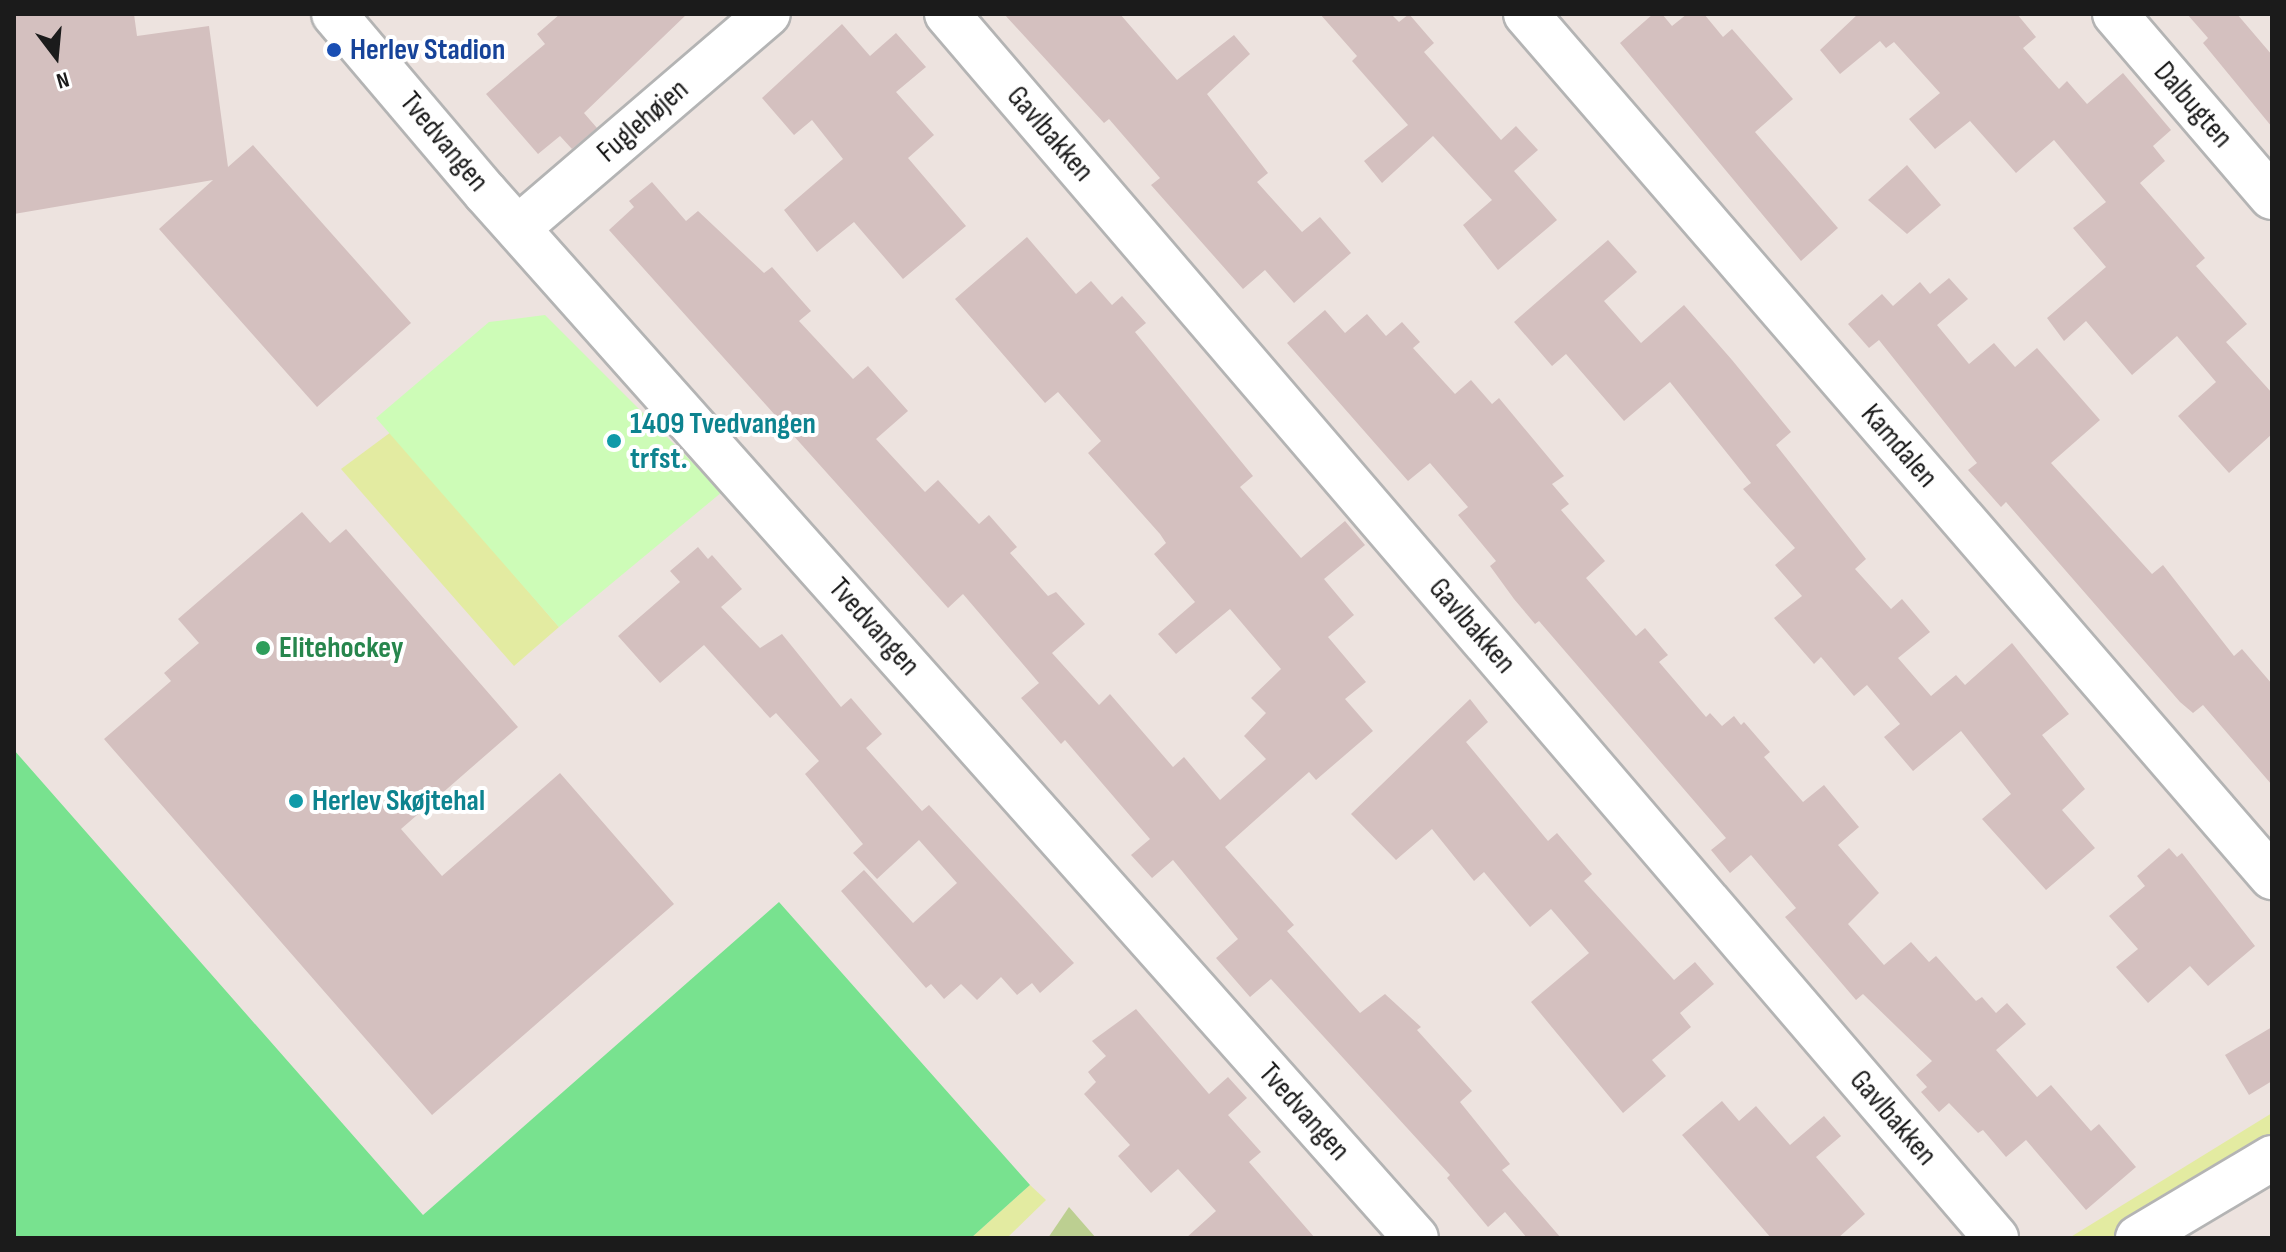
<!DOCTYPE html>
<meta charset="utf-8">
<style>
body{margin:0}
#map{position:relative;width:2286px;height:1252px;overflow:hidden;background:#ede3df;font-family:"Sofia Sans Condensed",sans-serif}
div>[style]{position:absolute}
.grass>*{inset:0;background:#e3eba1}
.forest>*{inset:0;background:#bccf91}
.park>*{inset:0;background:#cdfcb7}
.pitch>*{inset:0;background:#78e28f}
.building>*{inset:0;background:#d4c0bf}
.roads{filter:drop-shadow(2px 0 #b4b4b4) drop-shadow(-2px 0 #b4b4b4) drop-shadow(0 2px #b4b4b4) drop-shadow(0 -2px #b4b4b4)}
.minor>*{height:44px;margin:-22px;padding:0 22px;transform-origin:22px;border-radius:22px;background:#fff}
.dots>*{width:22px;height:22px;translate:-50% -50%;box-sizing:border-box;border:4px solid #fff;border-radius:50%}
span{translate:-50% -50%;white-space:nowrap;text-align:center;line-height:1.15;-webkit-text-stroke:8px #fff;paint-order:stroke}
.transit-label{font-size:30px;color:#164399;font-weight:700}
.left{translate:0 -50%;text-align:left}
.street-label{font-size:30px;color:#1b1b1b}
.culture-label{font-size:30px;color:#0d838f;font-weight:700}
.leisure-label{font-size:30px;color:#27864d;font-weight:700}
.frame{position:absolute;inset:0;border:16px solid #1b1b1b;pointer-events:none}
.north{position:absolute;left:16px;top:16px;width:80px;height:80px;-webkit-text-stroke:6px #fff;paint-order:stroke;rotate:164deg;font-size:22px;font-weight:700;line-height:32px;text-align:center;color:#1b1b1b}
.north::after{content:'';display:block;margin:auto;width:28px;height:36px;background:#1b1b1b;clip-path:polygon(50% 0,100% 100%,50% 72%,0 100%)}
</style>
<div id="map">
<div class="grass">
<i style="clip-path:polygon(391px 432px,559px 627px,514px 666px,341px 469px)"></i>
<i style="clip-path:polygon(2272px 1113px,2272px 1143px,2114px 1238px,2069px 1238px)"></i>
<i style="clip-path:polygon(1030px 1185px,1046px 1200px,1007px 1238px,971px 1238px)"></i>
</div>
<div class="forest">
<i style="clip-path:polygon(1069px 1207px,1096px 1238px,1048px 1238px)"></i>
</div>
<div class="park">
<i style="clip-path:polygon(545px 315px,722px 492px,559px 627px,376px 418px,489px 322px)"></i>
</div>
<div class="pitch">
<i style="clip-path:polygon(14px 750px,423px 1215px,779px 902px,1030px 1185px,971px 1238px,14px 1238px)"></i>
</div>
<div class="building">
<i style="clip-path:polygon(14px 14px,134px 14px,137px 36px,209px 26px,228px 167px,253px 145px,411px 323px,317px 407px,159px 229px,213px 180px,14px 214px)"></i>
<i style="clip-path:polygon(560px 14px,687px 14px,584px 113px,597px 128px,572px 149px,560px 136px,538px 154px,486px 94px,545px 44px,537px 34px)"></i>
<i style="clip-path:polygon(1004px 14px,1120px 14px,1177px 80px,1234px 35px,1250px 54px,1207px 94px,1268px 173px,1257px 182px,1302px 232px,1320px 217px,1351px 253px,1294px 303px,1265px 270px,1243px 289px,1151px 185px,1160px 178px,1109px 119px,1104px 123px)"></i>
<i style="clip-path:polygon(1320px 14px,1391px 14px,1399px 22px,1409px 14px,1434px 43px,1424px 52px,1501px 140px,1516px 126px,1538px 150px,1514px 171px,1557px 220px,1498px 270px,1463px 225px,1492px 200px,1433px 136px,1382px 183px,1364px 161px,1408px 125px,1352px 61px,1357px 56px)"></i>
<i style="clip-path:polygon(1653px 14px,1662px 14px,1672px 26px,1687px 14px,1704px 14px,1723px 37px,1732px 29px,1793px 99px,1755px 132px,1838px 228px,1801px 261px,1620px 43px)"></i>
<i style="clip-path:polygon(1858px 14px,2017px 14px,2036px 37px,2023px 48px,2059px 89px,2067px 81px,2087px 104px,2123px 73px,2171px 130px,2153px 146px,2165px 161px,2140px 183px,2205px 258px,2196px 266px,2247px 324px,2226px 342px,2272px 393px,2272px 434px,2229px 473px,2178px 416px,2216px 382px,2177px 336px,2132px 375px,2086px 321px,2064px 341px,2047px 318px,2106px 267px,2073px 228px,2106px 202px,2054px 140px,2016px 173px,1970px 121px,1935px 149px,1909px 119px,1940px 93px,1894px 42px,1886px 48px,1880px 41px,1840px 74px,1820px 50px)"></i>
<i style="clip-path:polygon(2187px 14px,2237px 14px,2272px 55px,2272px 127px,2203px 43px,2208px 38px)"></i>
<i style="clip-path:polygon(842px 24px,870px 56px,896px 33px,926px 67px,896px 92px,934px 135px,908px 158px,966px 226px,903px 279px,854px 222px,817px 252px,784px 210px,843px 159px,812px 120px,794px 135px,762px 98px)"></i>
<i style="clip-path:polygon(1907px 165px,1941px 205px,1907px 234px,1868px 200px)"></i>
<i style="clip-path:polygon(652px 182px,686px 221px,698px 211px,764px 273px,772px 267px,811px 311px,799px 321px,853px 379px,868px 366px,908px 411px,876px 439px,925px 492px,938px 480px,979px 524px,989px 515px,1017px 547px,1010px 553px,1048px 596px,1056px 592px,1085px 624px,1052px 653px,1099px 705px,1110px 694px,1173px 767px,1184px 757px,1220px 800px,1266px 759px,1244px 736px,1266px 713px,1251px 698px,1281px 669px,1230px 609px,1176px 654px,1158px 634px,1195px 602px,1154px 554px,1166px 543px,1160px 534px,1088px 453px,1101px 441px,1058px 392px,1045px 403px,955px 299px,1027px 237px,1076px 294px,1091px 281px,1112px 305px,1122px 296px,1146px 323px,1135px 332px,1253px 476px,1240px 487px,1301px 558px,1345px 521px,1365px 545px,1324px 579px,1354px 615px,1328px 637px,1366px 682px,1345px 699px,1373px 731px,1316px 780px,1309px 772px,1225px 847px,1294px 925px,1287px 931px,1360px 1013px,1385px 994px,1421px 1027px,1417px 1030px,1472px 1091px,1460px 1102px,1510px 1164px,1502px 1170px,1561px 1238px,1527px 1238px,1505px 1212px,1488px 1227px,1447px 1178px,1450px 1175px,1271px 979px,1250px 997px,1216px 958px,1238px 939px,1173px 860px,1152px 878px,1131px 855px,1150px 839px,1065px 740px,1061px 744px,1021px 698px,1039px 683px,963px 594px,948px 608px,609px 230px,634px 207px,629px 201px)"></i>
<i style="clip-path:polygon(1608px 240px,1637px 272px,1604px 301px,1641px 343px,1684px 305px,1732px 360px,1791px 432px,1776px 445px,1866px 559px,1855px 569px,1891px 609px,1902px 599px,1930px 632px,1898px 658px,1931px 696px,1956px 675px,1965px 685px,2012px 643px,2069px 714px,2042px 735px,2085px 789px,2062px 810px,2095px 848px,2046px 890px,1982px 819px,2011px 794px,1961px 731px,1913px 771px,1884px 737px,1900px 724px,1867px 685px,1854px 696px,1821px 657px,1814px 664px,1774px 618px,1802px 596px,1775px 565px,1795px 548px,1743px 489px,1751px 483px,1670px 382px,1624px 421px,1566px 354px,1552px 366px,1514px 322px)"></i>
<i style="clip-path:polygon(1949px 278px,1968px 299px,1937px 325px,1969px 364px,1994px 343px,2015px 367px,2037px 348px,2100px 420px,2051px 463px,2152px 574px,2163px 565px,2234px 656px,2242px 649px,2272px 684px,2272px 785px,2203px 705px,2193px 713px,2180px 702px,2006px 502px,2001px 507px,1968px 470px,1977px 463px,1879px 340px,1869px 348px,1848px 324px,1882px 294px,1893px 306px,1920px 282px,1930px 294px)"></i>
<i style="clip-path:polygon(1325px 310px,1345px 333px,1367px 314px,1386px 336px,1402px 322px,1420px 342px,1413px 348px,1455px 394px,1471px 380px,1492px 404px,1499px 398px,1564px 476px,1552px 484px,1569px 504px,1561px 510px,1605px 561px,1586px 578px,1636px 636px,1645px 628px,1668px 655px,1659px 662px,1706px 717px,1710px 713px,1722px 726px,1734px 716px,1741px 725px,1744px 722px,1770px 752px,1764px 757px,1803px 802px,1824px 785px,1859px 827px,1838px 845px,1879px 893px,1848px 924px,1884px 965px,1911px 942px,1929px 962px,1936px 956px,1976px 1001px,1982px 997px,1996px 1013px,2007px 1003px,2026px 1024px,1996px 1050px,2037px 1097px,2051px 1085px,2091px 1131px,2099px 1124px,2136px 1167px,2086px 1210px,2026px 1140px,2006px 1157px,1983px 1130px,1978px 1133px,1949px 1103px,1939px 1112px,1921px 1092px,1927px 1087px,1916px 1075px,1932px 1061px,1863px 994px,1856px 1000px,1785px 917px,1796px 908px,1751px 855px,1730px 873px,1711px 850px,1726px 838px,1539px 621px,1535px 624px,1514px 599px,1490px 566px,1496px 561px,1458px 515px,1468px 507px,1430px 463px,1408px 481px,1287px 343px)"></i>
<i style="clip-path:polygon(302px 512px,330px 543px,346px 529px,518px 727px,401px 829px,442px 876px,560px 773px,674px 904px,432px 1115px,104px 739px,171px 681px,164px 673px,199px 643px,178px 619px)"></i>
<i style="clip-path:polygon(698px 547px,708px 559px,712px 555px,742px 589px,721px 607px,760px 648px,782px 634px,841px 707px,851px 698px,882px 734px,866px 748px,922px 811px,929px 805px,1074px 963px,1040px 993px,1032px 983px,1017px 995px,1001px 977px,977px 1000px,961px 984px,944px 999px,931px 984px,926px 988px,841px 891px,864px 870px,913px 923px,957px 883px,919px 840px,877px 879px,853px 853px,863px 844px,805px 774px,819px 761px,776px 713px,770px 718px,704px 645px,660px 683px,618px 636px,680px 582px,670px 571px)"></i>
<i style="clip-path:polygon(1470px 699px,1488px 722px,1466px 742px,1548px 841px,1557px 833px,1592px 874px,1584px 881px,1674px 980px,1695px 962px,1714px 984px,1680px 1013px,1691px 1027px,1652px 1060px,1666px 1076px,1623px 1113px,1531px 1002px,1589px 953px,1551px 909px,1530px 927px,1484px 872px,1474px 881px,1432px 829px,1396px 860px,1351px 814px)"></i>
<i style="clip-path:polygon(2169px 848px,2177px 857px,2182px 853px,2255px 946px,2208px 986px,2190px 966px,2148px 1003px,2116px 967px,2138px 949px,2109px 916px,2145px 886px,2137px 876px)"></i>
<i style="clip-path:polygon(1136px 1009px,1209px 1094px,1228px 1077px,1247px 1098px,1228px 1115px,1261px 1152px,1249px 1162px,1315px 1238px,1186px 1238px,1216px 1211px,1178px 1169px,1151px 1193px,1118px 1156px,1130px 1145px,1084px 1094px,1096px 1082px,1088px 1072px,1106px 1056px,1092px 1041px)"></i>
<i style="clip-path:polygon(2272px 1027px,2272px 1081px,2249px 1095px,2225px 1055px)"></i>
<i style="clip-path:polygon(1722px 1101px,1739px 1121px,1756px 1106px,1790px 1145px,1824px 1116px,1841px 1136px,1816px 1157px,1865px 1214px,1838px 1238px,1771px 1238px,1682px 1135px)"></i>
</div>
<div class="roads">
<div class="minor">
<i style="left:334px;top:14px;width:233px;rotate:49.7deg"></i>
<i style="left:485px;top:192px;width:1400px;rotate:48.33deg"></i>
<i style="left:947px;top:14px;width:1612px;rotate:49.4deg"></i>
<i style="left:1526px;top:14px;width:1141px;rotate:49.16deg"></i>
<i style="left:2115px;top:14px;width:241px;rotate:49.4deg"></i>
<i style="left:518px;top:228px;width:329px;rotate:-40.6deg"></i>
<i style="left:2138px;top:1238px;width:156px;rotate:-30.8deg"></i>
</div>
</div>
<div class="dots">
<i style="left:334px;top:50px;background:#1a4fb4"></i>
<i style="left:614px;top:441px;background:#0f9aa8"></i>
<i style="left:263px;top:648px;background:#2e9e5b"></i>
<i style="left:296px;top:801px;background:#0f9aa8"></i>
</div>
<div class="transit-label">
<span class="left" style="left:350px;top:50px">Herlev Stadion</span>
</div>
<div class="street-label">
<span style="left:2193px;top:105px;rotate:49deg">Dalbugten</span>
<span style="left:643px;top:121px;rotate:-41deg">Fuglehøjen</span>
<span style="left:1050px;top:134px;rotate:49deg">Gavlbakken</span>
<span style="left:444px;top:142px;rotate:50deg">Tvedvangen</span>
<span style="left:1899px;top:446px;rotate:49deg">Kamdalen</span>
<span style="left:1472px;top:626px;rotate:49deg">Gavlbakken</span>
<span style="left:874px;top:627px;rotate:48deg">Tvedvangen</span>
<span style="left:1304px;top:1112px;rotate:48deg">Tvedvangen</span>
<span style="left:1893px;top:1118px;rotate:49deg">Gavlbakken</span>
</div>
<div class="culture-label">
<span class="left" style="left:630px;top:441px">1409 Tvedvangen<br>trfst.</span>
<span class="left" style="left:312px;top:801px">Herlev Skøjtehal</span>
</div>
<div class="leisure-label">
<span class="left" style="left:279px;top:648px">Elitehockey</span>
</div>
<div class="frame"></div>
<div class="north">N</div>
</div>
